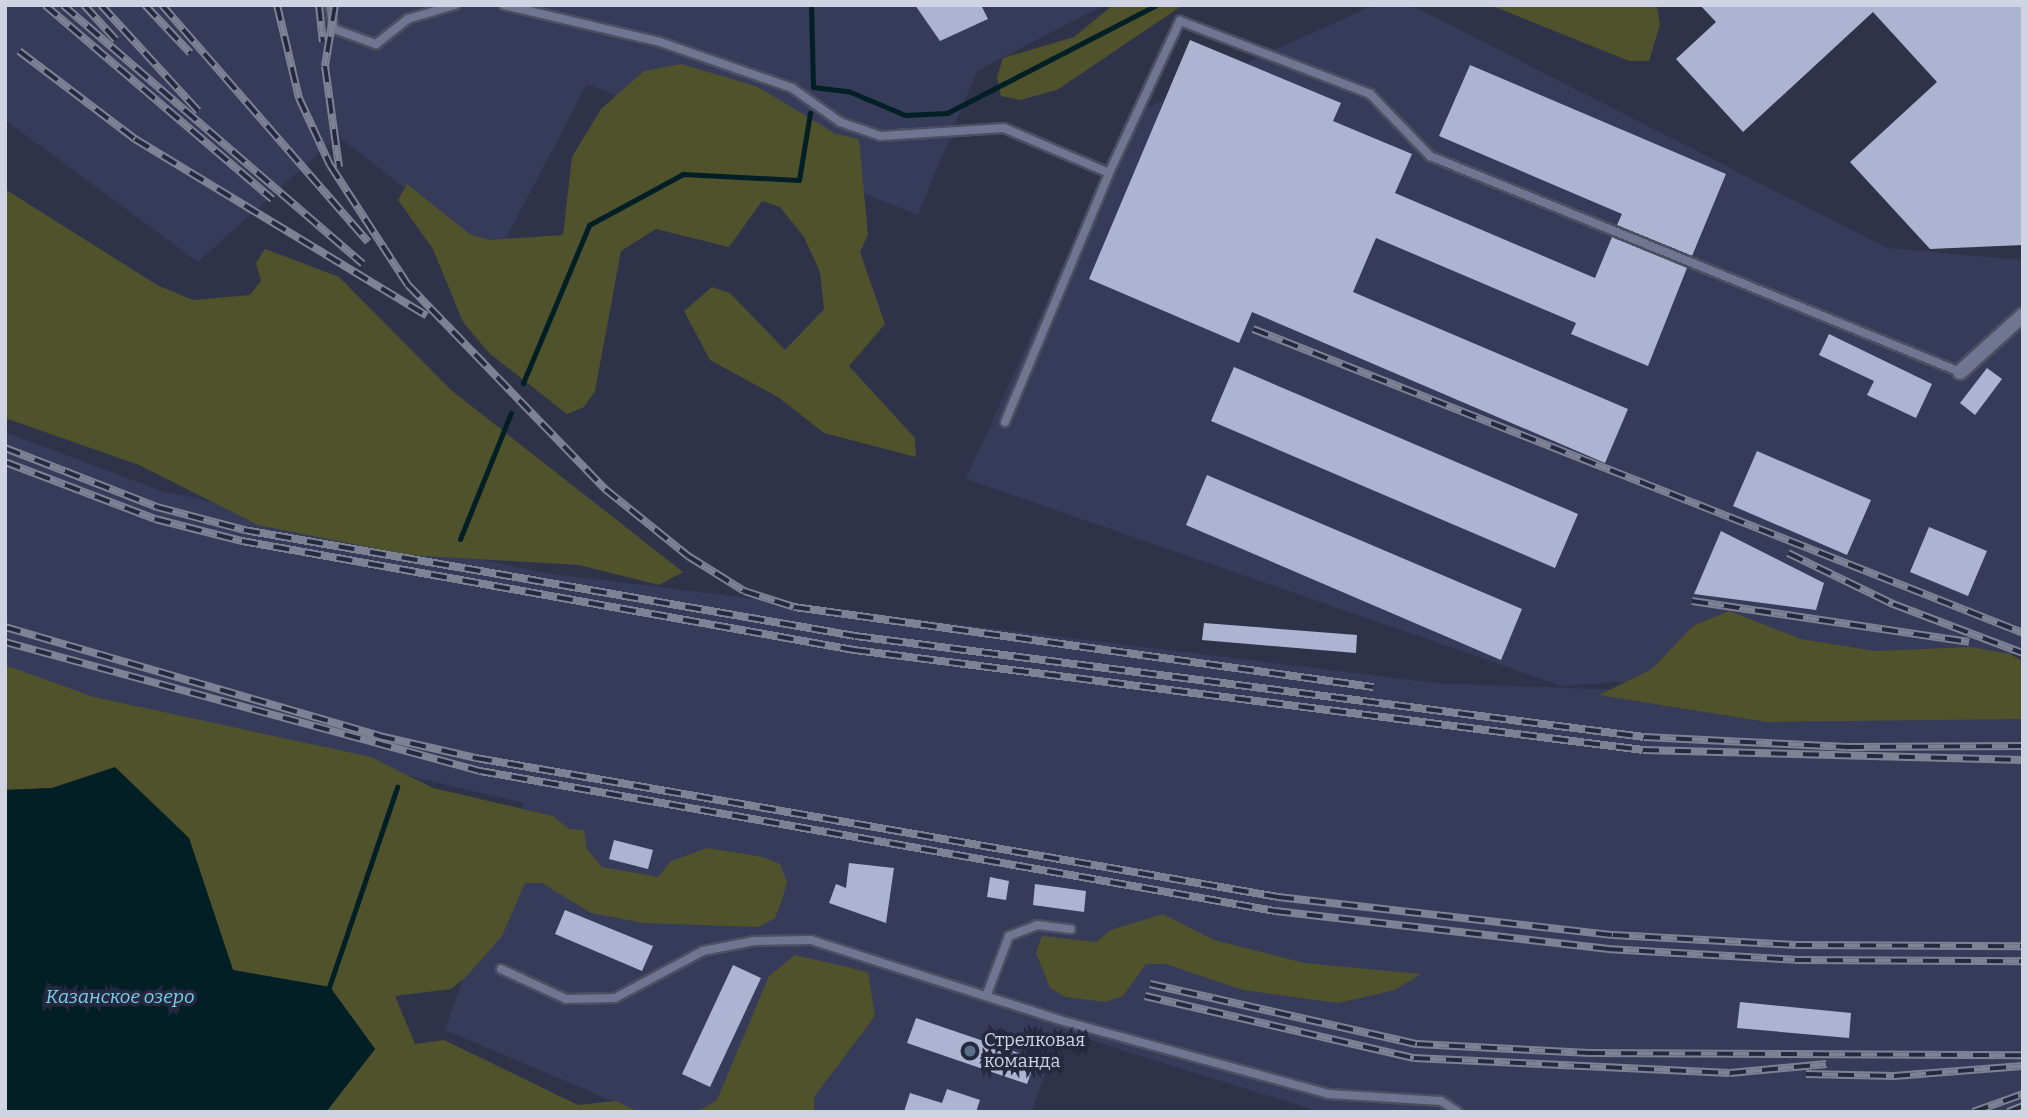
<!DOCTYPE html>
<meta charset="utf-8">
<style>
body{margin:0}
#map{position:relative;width:2028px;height:1117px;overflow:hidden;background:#2e334a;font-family:Bitter,serif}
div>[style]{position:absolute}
.built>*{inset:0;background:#353b58}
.green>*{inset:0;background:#50522b}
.water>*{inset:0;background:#021f26}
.stream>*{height:5px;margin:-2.5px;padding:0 2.5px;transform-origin:2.5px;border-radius:2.5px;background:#021f26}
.building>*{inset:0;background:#adb4d1}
.roads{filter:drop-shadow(2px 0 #4a4f62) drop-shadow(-2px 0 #4a4f62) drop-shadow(0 2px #4a4f62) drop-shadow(0 -2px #4a4f62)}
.service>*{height:8px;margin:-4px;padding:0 4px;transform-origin:4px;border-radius:4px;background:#707691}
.minor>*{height:14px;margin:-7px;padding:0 7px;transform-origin:7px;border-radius:7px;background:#707691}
.rail>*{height:8px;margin-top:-4px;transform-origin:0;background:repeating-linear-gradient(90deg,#242940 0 16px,#7e8295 0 32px);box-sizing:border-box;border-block:2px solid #7e8295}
.dots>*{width:19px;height:19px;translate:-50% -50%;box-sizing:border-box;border:4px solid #242940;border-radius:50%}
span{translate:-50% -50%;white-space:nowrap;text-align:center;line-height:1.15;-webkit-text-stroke:7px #242940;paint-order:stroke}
.poi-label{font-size:18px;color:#d0d3e2}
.left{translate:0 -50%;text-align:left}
.water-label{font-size:19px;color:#78d1e8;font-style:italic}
.frame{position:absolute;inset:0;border:7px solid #d0d3e2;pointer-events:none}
</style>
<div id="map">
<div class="built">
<i style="clip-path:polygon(5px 5px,1104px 5px,977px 71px,918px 215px,587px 84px,495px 259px,338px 136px,198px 262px,5px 120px)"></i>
<i style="clip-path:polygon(1374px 5px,1411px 5px,1887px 248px,2023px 260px,2023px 653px,1562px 686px,966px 479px,1131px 115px)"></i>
<i style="clip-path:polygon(5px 432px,162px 491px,545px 573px,1435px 683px,2023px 705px,2023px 1112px,1320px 1112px,1061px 1031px,1031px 1112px,638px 1112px,445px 1030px,524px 803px,5px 681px)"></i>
</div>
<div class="green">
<i style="clip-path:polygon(1113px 5px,1183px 5px,1057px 90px,1020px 100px,1001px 96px,997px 77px,1003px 58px,1074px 37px)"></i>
<i style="clip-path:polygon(1490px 5px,1657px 5px,1660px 25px,1649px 61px,1629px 61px)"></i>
<i style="clip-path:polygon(681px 64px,756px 86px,836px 134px,859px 139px,868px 235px,860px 252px,885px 324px,849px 366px,915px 438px,916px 457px,824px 433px,778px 397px,710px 360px,684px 311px,712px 287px,730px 293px,785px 350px,824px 309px,820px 272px,804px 237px,780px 207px,762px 201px,729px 247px,656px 229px,621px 251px,595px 391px,584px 407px,567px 414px,489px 353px,463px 322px,433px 249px,398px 200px,407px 184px,471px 235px,489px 240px,563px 235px,572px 157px,601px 109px,644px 71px)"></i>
<i style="clip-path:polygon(5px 189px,157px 285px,193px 300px,250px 295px,261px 281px,256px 263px,265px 249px,339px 277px,451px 390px,683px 572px,659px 585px,579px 565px,408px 555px,258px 525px,139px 465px,5px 418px)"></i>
<i style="clip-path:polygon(1729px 611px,1801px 639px,1875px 651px,1971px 647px,2010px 654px,2023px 661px,2023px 719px,1767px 722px,1599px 695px,1652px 669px,1693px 626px)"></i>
<i style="clip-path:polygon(5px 665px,94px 697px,371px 757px,433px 788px,553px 816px,569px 829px,584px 830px,587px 849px,602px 867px,658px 877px,671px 861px,707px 848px,763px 857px,780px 864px,787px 882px,782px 900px,775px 918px,758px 927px,644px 923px,591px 913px,542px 883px,525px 883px,502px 936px,466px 977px,451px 989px,395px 996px,415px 1044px,444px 1040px,578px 1105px,616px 1101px,639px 1112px,326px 1112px,375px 1049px,330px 987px,233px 970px,189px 838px,115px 768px,52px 788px,5px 790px)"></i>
<i style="clip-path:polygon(1163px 914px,1214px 940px,1304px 963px,1421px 974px,1395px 990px,1338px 1003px,1243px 990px,1166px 964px,1146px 964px,1123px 996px,1105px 1002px,1066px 997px,1050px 988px,1036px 953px,1042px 936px,1096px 942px,1111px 930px)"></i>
<i style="clip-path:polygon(795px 955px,868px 972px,875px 1016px,814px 1097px,814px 1112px,697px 1112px,717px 1100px,769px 976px)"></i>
</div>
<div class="water">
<i style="clip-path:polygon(115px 767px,189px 838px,233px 970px,330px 987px,375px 1049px,326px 1112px,5px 1112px,5px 790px,52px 788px)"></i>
</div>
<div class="stream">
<i style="left:811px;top:5px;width:82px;rotate:88.6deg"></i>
<i style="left:813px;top:87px;width:35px;rotate:7deg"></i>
<i style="left:848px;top:91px;width:62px;rotate:22.8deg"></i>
<i style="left:905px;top:115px;width:42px;rotate:-2.7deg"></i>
<i style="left:947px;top:113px;width:235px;rotate:-27.3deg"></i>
<i style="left:523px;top:383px;width:171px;rotate:-67.3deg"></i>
<i style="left:589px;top:225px;width:107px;rotate:-28.5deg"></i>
<i style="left:683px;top:174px;width:116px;rotate:3deg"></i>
<i style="left:799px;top:180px;width:68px;rotate:-80.7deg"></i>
<i style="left:460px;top:539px;width:136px;rotate:-68deg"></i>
<i style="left:327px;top:993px;width:218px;rotate:-71.2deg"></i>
</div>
<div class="building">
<i style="clip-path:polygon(915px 5px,981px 5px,988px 19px,940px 41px)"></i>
<i style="clip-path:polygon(1700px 5px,2023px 5px,2023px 245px,1930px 249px,1850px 162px,1937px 82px,1873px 12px,1743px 132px,1676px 59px,1716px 22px)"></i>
<i style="clip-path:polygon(1190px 40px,1341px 103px,1333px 121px,1412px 154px,1395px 193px,1595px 278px,1612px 237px,1687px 268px,1648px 366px,1571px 334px,1576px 323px,1376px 238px,1353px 292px,1628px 409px,1605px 463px,1252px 312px,1239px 343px,1089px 279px)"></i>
<i style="clip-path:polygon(1470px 65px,1726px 174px,1692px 256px,1617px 225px,1622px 214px,1439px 136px)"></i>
<i style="clip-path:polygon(1829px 334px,1932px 384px,1916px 418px,1867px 395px,1874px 381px,1819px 355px)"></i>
<i style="clip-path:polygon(1234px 367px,1578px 514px,1555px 568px,1211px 421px)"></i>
<i style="clip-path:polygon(1987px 368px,2002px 379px,1975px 415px,1960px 403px)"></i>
<i style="clip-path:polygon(1757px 451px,1871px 500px,1847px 555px,1733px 506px)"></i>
<i style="clip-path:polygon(1207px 475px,1522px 609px,1501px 660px,1186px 525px)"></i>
<i style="clip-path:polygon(1929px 527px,1987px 551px,1968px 596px,1910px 572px)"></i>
<i style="clip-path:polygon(1721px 531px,1824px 583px,1816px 610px,1694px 594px)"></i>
<i style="clip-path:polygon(1204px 623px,1357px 635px,1356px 653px,1202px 640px)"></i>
<i style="clip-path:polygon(614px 840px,653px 850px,648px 869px,609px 859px)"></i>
<i style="clip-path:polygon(849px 863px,894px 868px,886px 923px,829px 903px,836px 884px,846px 888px)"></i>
<i style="clip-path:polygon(990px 877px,1009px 881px,1006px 900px,987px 897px)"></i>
<i style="clip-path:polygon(1035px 884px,1086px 891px,1084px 912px,1033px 905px)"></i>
<i style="clip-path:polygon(565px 910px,653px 946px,642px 971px,555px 934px)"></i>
<i style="clip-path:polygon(733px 965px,761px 978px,710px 1087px,682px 1074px)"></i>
<i style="clip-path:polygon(1740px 1002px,1851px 1013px,1849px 1038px,1737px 1028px)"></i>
<i style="clip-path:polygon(916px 1018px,1036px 1059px,1027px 1084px,907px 1043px)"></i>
<i style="clip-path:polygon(947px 1089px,980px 1100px,976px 1112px,904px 1112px,910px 1093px,942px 1103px)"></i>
</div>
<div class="roads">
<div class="service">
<i style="left:330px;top:5px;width:24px;rotate:81deg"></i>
<i style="left:334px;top:29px;width:45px;rotate:19.7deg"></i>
<i style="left:376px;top:44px;width:41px;rotate:-38deg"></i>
<i style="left:408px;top:19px;width:49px;rotate:-16.6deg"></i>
<i style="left:504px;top:5px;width:160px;rotate:13.3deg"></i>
<i style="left:660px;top:42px;width:140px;rotate:19.2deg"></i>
<i style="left:792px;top:88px;width:59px;rotate:35.3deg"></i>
<i style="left:840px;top:122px;width:43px;rotate:18.9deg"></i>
<i style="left:881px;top:136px;width:123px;rotate:-3.7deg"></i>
<i style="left:1004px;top:128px;width:114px;rotate:23.2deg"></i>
<i style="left:1109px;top:173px;width:168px;rotate:-65deg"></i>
<i style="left:1180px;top:21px;width:204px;rotate:21deg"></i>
<i style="left:1370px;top:94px;width:86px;rotate:45.9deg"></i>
<i style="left:1430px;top:156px;width:572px;rotate:22.17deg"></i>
<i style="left:1005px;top:422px;width:270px;rotate:-67.3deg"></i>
<i style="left:501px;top:969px;width:72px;rotate:24.8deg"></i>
<i style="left:566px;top:999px;width:49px;rotate:-1.2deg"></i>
<i style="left:615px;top:998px;width:100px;rotate:-28.1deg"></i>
<i style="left:703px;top:951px;width:52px;rotate:-11.1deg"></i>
<i style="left:754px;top:941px;width:57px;rotate:-1deg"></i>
<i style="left:811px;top:940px;width:269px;rotate:17.8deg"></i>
<i style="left:1067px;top:1022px;width:272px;rotate:15.4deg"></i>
<i style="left:1329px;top:1094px;width:112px;rotate:3.6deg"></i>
<i style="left:1441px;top:1101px;width:20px;rotate:33deg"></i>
<i style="left:987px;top:994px;width:62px;rotate:-69.2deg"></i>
<i style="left:1009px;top:936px;width:30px;rotate:-21deg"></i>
<i style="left:1037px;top:925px;width:34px;rotate:7deg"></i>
</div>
<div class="minor">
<i style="left:1960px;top:372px;width:85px;rotate:-42.1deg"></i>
</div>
</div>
<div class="rail">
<i style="left:45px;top:5px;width:299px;rotate:40.5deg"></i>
<i style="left:63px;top:5px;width:396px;rotate:40.8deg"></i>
<i style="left:84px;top:5px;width:47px;rotate:47.6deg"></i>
<i style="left:101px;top:5px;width:144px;rotate:47.5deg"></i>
<i style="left:145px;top:5px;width:66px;rotate:46.8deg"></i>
<i style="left:162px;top:5px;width:314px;rotate:49deg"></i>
<i style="left:277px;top:5px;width:96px;rotate:76.7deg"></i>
<i style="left:299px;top:98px;width:74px;rotate:65.2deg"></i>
<i style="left:330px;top:165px;width:143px;rotate:57deg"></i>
<i style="left:408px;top:285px;width:284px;rotate:46deg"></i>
<i style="left:605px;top:489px;width:107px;rotate:38.9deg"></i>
<i style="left:688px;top:556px;width:66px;rotate:32deg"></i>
<i style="left:744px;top:591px;width:52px;rotate:17.7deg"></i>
<i style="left:794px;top:607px;width:585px;rotate:7.87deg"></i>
<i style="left:319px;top:5px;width:37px;rotate:84deg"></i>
<i style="left:335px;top:5px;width:62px;rotate:99.3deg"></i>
<i style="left:325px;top:66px;width:102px;rotate:82.1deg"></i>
<i style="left:19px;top:51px;width:146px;rotate:37.2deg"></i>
<i style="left:135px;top:139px;width:341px;rotate:31.2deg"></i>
<i style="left:1253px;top:329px;width:828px;rotate:21.54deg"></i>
<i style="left:5px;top:448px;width:163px;rotate:21.2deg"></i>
<i style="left:157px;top:507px;width:90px;rotate:14.8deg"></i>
<i style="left:244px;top:530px;width:620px;rotate:9.84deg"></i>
<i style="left:855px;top:636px;width:795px;rotate:7.29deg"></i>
<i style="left:1644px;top:737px;width:204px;rotate:2.8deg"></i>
<i style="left:1848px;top:747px;width:175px;rotate:-0.3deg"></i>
<i style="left:5px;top:462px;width:160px;rotate:20.8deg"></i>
<i style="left:155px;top:519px;width:90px;rotate:14.2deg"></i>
<i style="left:242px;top:541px;width:622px;rotate:10.1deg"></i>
<i style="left:854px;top:650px;width:795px;rotate:7.22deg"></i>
<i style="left:1643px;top:750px;width:380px;rotate:1.5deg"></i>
<i style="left:1788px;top:553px;width:117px;rotate:25.9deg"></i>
<i style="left:1893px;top:604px;width:139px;rotate:20.7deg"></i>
<i style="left:1692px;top:601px;width:280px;rotate:8.4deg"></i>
<i style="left:5px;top:627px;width:390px;rotate:16.2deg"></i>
<i style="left:379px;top:736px;width:99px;rotate:12.8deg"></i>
<i style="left:476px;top:758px;width:814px;rotate:9.83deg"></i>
<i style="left:1278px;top:897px;width:337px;rotate:6.5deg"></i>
<i style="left:1613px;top:935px;width:183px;rotate:3.1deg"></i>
<i style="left:1796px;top:945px;width:227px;rotate:0.3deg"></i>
<i style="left:5px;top:642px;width:492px;rotate:15.2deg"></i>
<i style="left:480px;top:771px;width:807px;rotate:9.99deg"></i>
<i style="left:1275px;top:911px;width:334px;rotate:6.5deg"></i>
<i style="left:1607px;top:949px;width:188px;rotate:3.3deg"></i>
<i style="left:1795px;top:960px;width:228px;rotate:0.3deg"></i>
<i style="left:1150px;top:984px;width:274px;rotate:12.7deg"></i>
<i style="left:1417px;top:1044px;width:172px;rotate:3deg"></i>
<i style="left:1589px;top:1053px;width:434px;rotate:0.3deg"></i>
<i style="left:1145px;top:996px;width:276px;rotate:13deg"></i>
<i style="left:1414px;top:1058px;width:316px;rotate:2.7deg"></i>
<i style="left:1730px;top:1073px;width:97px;rotate:-5.3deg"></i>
<i style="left:1806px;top:1074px;width:88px;rotate:1.3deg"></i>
<i style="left:1894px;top:1076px;width:129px;rotate:-4.4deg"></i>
<i style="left:1973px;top:1112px;width:53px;rotate:-19.8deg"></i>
<i style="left:2008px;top:1112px;width:16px;rotate:-22deg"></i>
</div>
<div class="dots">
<i style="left:970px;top:1051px;background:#5c6f8a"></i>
</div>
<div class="poi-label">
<span class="left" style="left:984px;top:1051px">Стрелковая<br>команда</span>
</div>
<div class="water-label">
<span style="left:120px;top:997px">Казанское озеро</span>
</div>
<div class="frame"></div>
</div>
